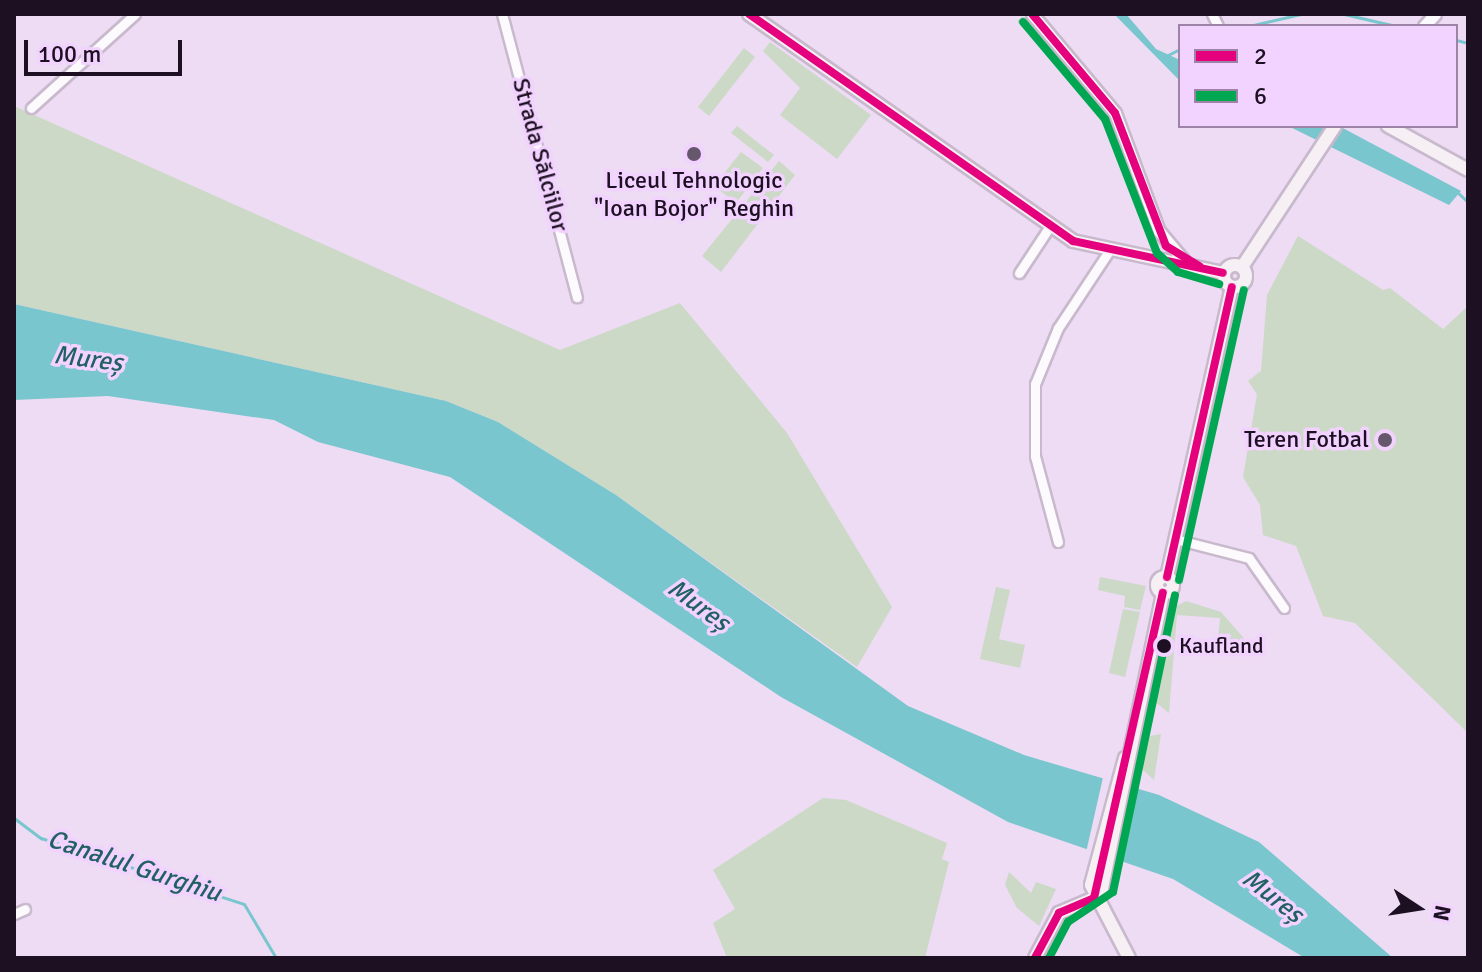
<!DOCTYPE html>
<meta charset="utf-8">
<style>
body{margin:0}
#map{position:relative;width:1482px;height:972px;overflow:hidden;background:#eddcf4;font-family:Signika,sans-serif}
div>[style]{position:absolute}
.green>*{inset:0;background:#cbd9c6}
.water>*{inset:0;background:#7ac6ce}
.pier>*{inset:0;background:#eddcf4}
.stream>*{height:3px;margin:-1.5px;padding:0 1.5px;transform-origin:1.5px;border-radius:1.5px;background:#7ac6ce}
.roads{filter:drop-shadow(2px 0 #c8b9cd) drop-shadow(-2px 0 #c8b9cd) drop-shadow(0 2px #c8b9cd) drop-shadow(0 -2px #c8b9cd)}
.minor>*{height:9px;margin:-4.5px;padding:0 4.5px;transform-origin:4.5px;border-radius:4.5px;background:#fcfafd}
.tertiary>*{height:11px;margin:-5.5px;padding:0 5.5px;transform-origin:5.5px;border-radius:5.5px;background:#fcfafd}
.secondary>*{height:12px;margin:-6px;padding:0 6px;transform-origin:6px;border-radius:6px;background:#f6f0f5}
.secondary>.ring{margin:-6px;padding:0;box-sizing:content-box;background:none;border:12px solid #f6f0f5;border-radius:50%}
.bus-1>*{height:8px;margin:-4px;padding:0 4px;transform-origin:4px;border-radius:4px;background:#e5007d}
.bus-2>*{height:8px;margin:-4px;padding:0 4px;transform-origin:4px;border-radius:4px;background:#00a651}
.dots>*{width:22px;height:22px;translate:-50% -50%;box-sizing:border-box;border:4px solid #f2d2fe;border-radius:50%}
span{translate:-50% -50%;white-space:nowrap;text-align:center;line-height:1.15;-webkit-text-stroke:7px #f2d2fe;paint-order:stroke}
.bus-label{font-size:22px;color:#1e1023}
.left{translate:0 -50%;text-align:left}
.street-label{font-size:24px;color:#1e1023}
.poi-label{font-size:24px;color:#1e1023}
.right{translate:-100% -50%;text-align:right}
.water-label{font-size:26px;color:#226163;font-style:italic}
.frame{position:absolute;inset:0;border:16px solid #1e1023;pointer-events:none}
.legend{position:absolute;left:1178px;top:24px;width:280px;height:104px;box-sizing:border-box;background:#f2d2fe;border:2px solid #9d84a6;margin:0;padding:10px 14px;list-style:none;font-size:24px;color:#1e1023}
.legend li{display:flex;align-items:center;gap:16px;height:40px}
.legend b{width:40px;border:2px solid #9d84a6}
.north{position:absolute;left:1378px;top:868px;width:80px;height:80px;-webkit-text-stroke:6px #f2d2fe;paint-order:stroke;rotate:102deg;font-size:22px;font-weight:700;line-height:32px;text-align:center;color:#1e1023}
.north::after{content:'';display:block;margin:auto;width:28px;height:36px;background:#1e1023;clip-path:polygon(50% 0,100% 100%,50% 72%,0 100%)}
.scale{position:absolute;left:24px;top:40px;width:158px;height:36px;box-sizing:border-box;border:4px solid #1e1023;border-top:0;padding-left:10px;font-size:24px;line-height:28px;white-space:nowrap;color:#1e1023;-webkit-text-stroke:6px #f2d2fe;paint-order:stroke}
</style>
<div id="map">
<div class="green">
<i style="clip-path:polygon(770px 42px,871px 115px,837px 159px,780px 115px,800px 88px,763px 51px)"></i>
<i style="clip-path:polygon(744px 48px,755px 57px,709px 116px,698px 107px)"></i>
<i style="clip-path:polygon(14px 106px,560px 350px,680px 303px,787px 433px,892px 607px,857px 667px,616px 495px,498px 422px,446px 401px,14px 304px)"></i>
<i style="clip-path:polygon(737px 126px,774px 155px,768px 162px,731px 133px)"></i>
<i style="clip-path:polygon(741px 152px,763px 168px,736px 203px,714px 186px)"></i>
<i style="clip-path:polygon(779px 161px,795px 175px,721px 272px,702px 256px)"></i>
<i style="clip-path:polygon(1298px 236px,1383px 290px,1390px 288px,1443px 329px,1468px 306px,1468px 733px,1355px 623px,1323px 616px,1296px 546px,1263px 535px,1260px 505px,1243px 477px,1257px 394px,1248px 381px,1261px 371px,1267px 295px)"></i>
<i style="clip-path:polygon(1100px 577px,1146px 586px,1140px 610px,1124px 607px,1125px 596px,1098px 590px)"></i>
<i style="clip-path:polygon(996px 587px,1010px 590px,999px 639px,1025px 645px,1020px 668px,980px 659px)"></i>
<i style="clip-path:polygon(1186px 601px,1221px 612px,1248px 643px,1218px 639px,1220px 618px,1177px 615px,1169px 713px,1154px 701px,1174px 607px)"></i>
<i style="clip-path:polygon(1123px 609px,1140px 612px,1125px 677px,1109px 673px)"></i>
<i style="clip-path:polygon(1161px 734px,1154px 780px,1142px 769px,1150px 736px)"></i>
<i style="clip-path:polygon(823px 798px,846px 800px,947px 843px,942px 859px,949px 862px,925px 958px,727px 958px,713px 923px,735px 909px,713px 870px)"></i>
<i style="clip-path:polygon(1009px 872px,1031px 893px,1036px 882px,1056px 889px,1039px 926px,1017px 908px,1005px 885px)"></i>
</div>
<div class="water">
<i style="clip-path:polygon(1114px 14px,1126px 14px,1156px 49px,1180px 60px,1180px 81px)"></i>
<i style="clip-path:polygon(1288px 126px,1339px 126px,1461px 191px,1449px 205px)"></i>
<i style="clip-path:polygon(14px 304px,446px 401px,498px 422px,616px 495px,908px 706px,1024px 755px,1159px 795px,1259px 842px,1393px 958px,1305px 958px,1173px 879px,1008px 822px,781px 697px,450px 477px,318px 442px,274px 420px,108px 396px,14px 400px)"></i>
</div>
<div class="pier">
<i style="clip-path:polygon(1104px 773px,1138px 783px,1119px 865px,1085px 857px)"></i>
</div>
<div class="stream">
<i style="left:1344px;top:14px;width:53px;rotate:13deg"></i>
<i style="left:1249px;top:26px;width:53px;rotate:-13deg"></i>
<i style="left:1456px;top:40px;width:12px;rotate:14deg"></i>
<i style="left:1166px;top:56px;width:16px;rotate:-27deg"></i>
<i style="left:1456px;top:191px;width:16px;rotate:43deg"></i>
<i style="left:14px;top:818px;width:34px;rotate:37deg"></i>
<i style="left:41px;top:838px;width:213px;rotate:18deg"></i>
<i style="left:244px;top:904px;width:63px;rotate:59.3deg"></i>
</div>
<div class="roads">
<div class="minor">
<i style="left:502px;top:14px;width:293px;rotate:75.2deg"></i>
<i style="left:1212px;top:14px;width:13px;rotate:63deg"></i>
<i style="left:31px;top:108px;width:140px;rotate:-42.1deg"></i>
<i style="left:1019px;top:273px;width:56px;rotate:-56.6deg"></i>
<i style="left:1175px;top:539px;width:76px;rotate:14.4deg"></i>
<i style="left:1249px;top:558px;width:61px;rotate:55deg"></i>
<i style="left:1058px;top:542px;width:89px;rotate:-105deg"></i>
<i style="left:1035px;top:456px;width:72px;rotate:-90deg"></i>
<i style="left:1035px;top:384px;width:61px;rotate:-67.7deg"></i>
<i style="left:1058px;top:328px;width:92px;rotate:-56.5deg"></i>
<i style="left:14px;top:914px;width:12px;rotate:-24deg"></i>
</div>
<div class="tertiary">
<i style="left:1032px;top:14px;width:129px;rotate:50deg"></i>
<i style="left:1115px;top:113px;width:126px;rotate:69.6deg"></i>
<i style="left:1159px;top:231px;width:39px;rotate:50deg"></i>
<i style="left:1424px;top:26px;width:16px;rotate:-47deg"></i>
</div>
<div class="secondary">
<i style="left:749px;top:14px;width:396px;rotate:35deg"></i>
<i style="left:1073px;top:241px;width:153px;rotate:12deg"></i>
<i style="left:1388px;top:126px;width:91px;rotate:28.8deg"></i>
<i class="ring" style="left:1224px;top:265px;width:10px;height:10px"></i>
<i style="left:1242px;top:267px;width:169px;rotate:-56.6deg"></i>
<i class="ring" style="left:1157px;top:577px;width:4px;height:4px"></i>
<i style="left:1167px;top:577px;width:297px;rotate:-77.4deg"></i>
<i style="left:1125px;top:758px;width:131px;rotate:105deg"></i>
<i style="left:1091px;top:885px;width:82px;rotate:62.5deg"></i>
<i style="left:1094px;top:898px;width:13px;rotate:-51deg"></i>
<i style="left:1102px;top:888px;width:301px;rotate:-78.3deg"></i>
<i style="left:1035px;top:958px;width:51px;rotate:-61.9deg"></i>
<i style="left:1059px;top:913px;width:38px;rotate:-23deg"></i>
</div>
</div>
<div class="bus-1">
<i style="left:749px;top:14px;width:396px;rotate:35deg"></i>
<i style="left:1073px;top:241px;width:153px;rotate:12deg"></i>
<i style="left:1032px;top:14px;width:129px;rotate:50deg"></i>
<i style="left:1115px;top:113px;width:142px;rotate:69deg"></i>
<i style="left:1166px;top:246px;width:39px;rotate:31deg"></i>
<i style="left:1167px;top:577px;width:297px;rotate:-77.4deg"></i>
<i style="left:1094px;top:898px;width:313px;rotate:-77.3deg"></i>
<i style="left:1035px;top:958px;width:51px;rotate:-61.9deg"></i>
<i style="left:1059px;top:913px;width:38px;rotate:-23deg"></i>
</div>
<div class="bus-2">
<i style="left:1023px;top:22px;width:127px;rotate:49.8deg"></i>
<i style="left:1105px;top:119px;width:144px;rotate:68.8deg"></i>
<i style="left:1157px;top:253px;width:28px;rotate:42deg"></i>
<i style="left:1178px;top:272px;width:43px;rotate:16.3deg"></i>
<i style="left:1179px;top:580px;width:297px;rotate:-77.4deg"></i>
<i style="left:1049px;top:958px;width:41px;rotate:-62.2deg"></i>
<i style="left:1068px;top:922px;width:54px;rotate:-33.7deg"></i>
<i style="left:1113px;top:892px;width:303px;rotate:-78.2deg"></i>
</div>
<div class="dots">
<i style="left:694px;top:154px;background:#66576c"></i>
<i style="left:1385px;top:440px;background:#66576c"></i>
<i style="left:1164px;top:646px;background:#1e1023"></i>
</div>
<div class="bus-label">
<span class="left" style="left:1179px;top:646px">Kaufland</span>
</div>
<div class="street-label">
<span style="left:540px;top:155px;rotate:75deg">Strada Sălciilor</span>
</div>
<div class="poi-label">
<span style="left:694px;top:195px">Liceul Tehnologic<br>"Ioan Bojor" Reghin</span>
<span class="right" style="left:1369px;top:440px">Teren Fotbal</span>
</div>
<div class="water-label">
<span style="left:88px;top:360px;rotate:7deg">Mureș</span>
<span style="left:698px;top:606px;rotate:36deg">Mureș</span>
<span style="left:134px;top:867px;rotate:18deg">Canalul Gurghiu</span>
<span style="left:1272px;top:897px;rotate:38deg">Mureș</span>
</div>
<div class="frame"></div>
<ul class="legend">
<li><b style="height:10px;background:#e5007d"></b>2</li>
<li><b style="height:10px;background:#00a651"></b>6</li>
</ul>
<div class="north">N</div>
<div class="scale">100 m</div>
</div>
